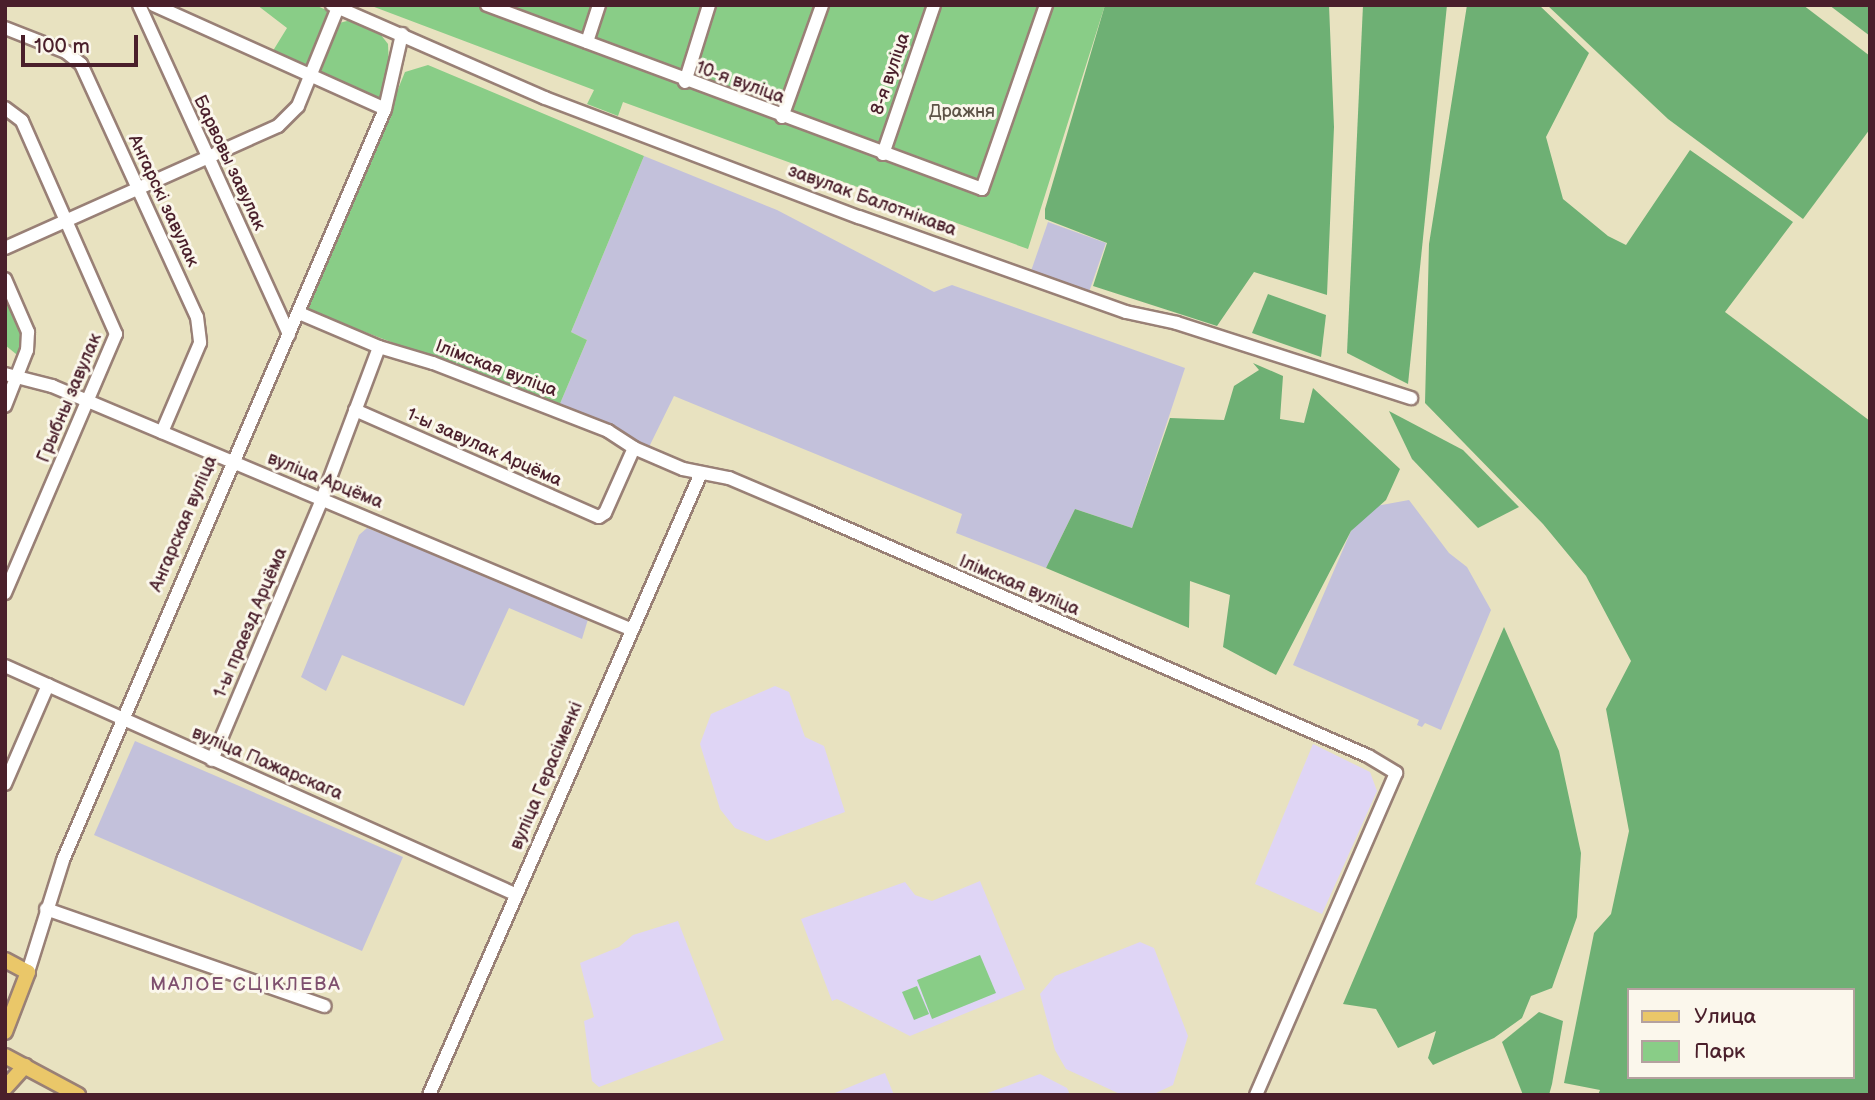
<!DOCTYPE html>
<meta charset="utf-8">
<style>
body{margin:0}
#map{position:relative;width:1875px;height:1100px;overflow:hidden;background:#e8e2c0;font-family:"Balsamiq Sans",sans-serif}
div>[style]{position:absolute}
.built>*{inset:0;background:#dfd5f5}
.industrial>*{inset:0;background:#c3c1db}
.green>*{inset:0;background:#89cd87}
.forest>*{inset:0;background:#6eb074}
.roads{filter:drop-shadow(2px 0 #998076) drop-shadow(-2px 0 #998076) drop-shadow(0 2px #998076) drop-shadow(0 -2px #998076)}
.minor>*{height:12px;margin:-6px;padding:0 6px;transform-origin:6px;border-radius:6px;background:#fff}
.major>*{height:14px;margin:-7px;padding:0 7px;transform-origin:7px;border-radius:7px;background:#eac769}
span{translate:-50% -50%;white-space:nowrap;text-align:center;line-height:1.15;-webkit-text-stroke:6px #fbf7ec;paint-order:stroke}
.street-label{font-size:18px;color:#4a1f2b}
.park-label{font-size:18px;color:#5d5347}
.neighbourhood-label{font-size:19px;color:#7e4f6e;letter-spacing:2px}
.frame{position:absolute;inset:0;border:7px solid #4a1f2b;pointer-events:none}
.legend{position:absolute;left:1627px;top:988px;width:228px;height:91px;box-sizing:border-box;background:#fbf7ec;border:2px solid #b4a19f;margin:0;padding:9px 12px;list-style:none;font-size:21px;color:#4a1f2b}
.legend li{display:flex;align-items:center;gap:14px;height:35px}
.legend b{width:35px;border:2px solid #b4a19f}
.scale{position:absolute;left:21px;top:35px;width:117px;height:32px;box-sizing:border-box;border:4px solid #4a1f2b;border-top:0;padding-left:9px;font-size:21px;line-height:24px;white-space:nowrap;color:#4a1f2b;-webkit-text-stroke:5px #fbf7ec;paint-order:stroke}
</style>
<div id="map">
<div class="built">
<i style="clip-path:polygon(775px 686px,789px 692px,805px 737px,824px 746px,845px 812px,767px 841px,735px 828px,720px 809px,700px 744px,711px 714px)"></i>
<i style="clip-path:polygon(1313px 744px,1370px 772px,1377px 791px,1322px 914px,1255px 884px)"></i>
<i style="clip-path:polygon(980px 881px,1025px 989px,910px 1036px,837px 999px,832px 1001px,801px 919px,905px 882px,915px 895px,932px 901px)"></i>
<i style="clip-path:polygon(678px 921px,724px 1040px,599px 1087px,592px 1081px,584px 1021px,594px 1017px,580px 963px,619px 947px,633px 935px)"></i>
<i style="clip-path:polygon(1140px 942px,1154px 948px,1188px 1036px,1173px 1085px,1152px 1095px,1122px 1095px,1066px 1069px,1055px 1050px,1040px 994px,1055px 976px)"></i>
<i style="clip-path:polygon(885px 1073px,894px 1095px,830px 1095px,874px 1077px)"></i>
<i style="clip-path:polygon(1040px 1074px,1067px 1088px,1070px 1095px,982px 1095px)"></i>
</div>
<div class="industrial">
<i style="clip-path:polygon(644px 156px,777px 210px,934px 292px,952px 285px,1185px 368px,1132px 528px,1075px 509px,1046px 568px,956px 533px,962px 514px,674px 396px,649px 447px,559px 406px,587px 340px,571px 332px)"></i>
<i style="clip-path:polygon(1048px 222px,1106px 243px,1089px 292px,1031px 271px)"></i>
<i style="clip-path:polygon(1409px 500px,1449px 553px,1467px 567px,1491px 610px,1441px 730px,1425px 723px,1422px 727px,1417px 725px,1419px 720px,1293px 665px,1351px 531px,1376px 506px)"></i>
<i style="clip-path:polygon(367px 528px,589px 616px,582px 639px,509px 608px,464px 706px,342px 655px,326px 691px,301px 677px,359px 535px)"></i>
<i style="clip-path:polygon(135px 741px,403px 857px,362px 951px,94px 835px)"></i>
</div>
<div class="green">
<i style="clip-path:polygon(257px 5px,315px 5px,333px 13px,312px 72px,271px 54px,287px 28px)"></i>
<i style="clip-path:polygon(369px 5px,1105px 5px,1028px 249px,623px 102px,618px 116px,587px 104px,594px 90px)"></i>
<i style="clip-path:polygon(351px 20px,381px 35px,388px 44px,389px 67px,381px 103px,319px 77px,339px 23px)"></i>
<i style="clip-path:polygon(428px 65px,644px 156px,571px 332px,587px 340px,559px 406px,307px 310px,405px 72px)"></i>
<i style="clip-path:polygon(5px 289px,23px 336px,21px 353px,16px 354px,5px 345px)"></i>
<i style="clip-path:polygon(980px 955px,996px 993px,932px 1019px,917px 980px)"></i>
<i style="clip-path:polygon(917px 986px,929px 1014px,914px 1020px,902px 992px)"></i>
</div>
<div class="forest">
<i style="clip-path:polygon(1105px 5px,1329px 5px,1334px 127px,1327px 295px,1254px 272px,1217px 326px,1093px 286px,1107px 243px,1045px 219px,1045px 209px)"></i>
<i style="clip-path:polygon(1363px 5px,1447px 5px,1408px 384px,1347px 353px)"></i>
<i style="clip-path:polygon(evenodd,1467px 5px,1539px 5px,1589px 53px,1546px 137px,1563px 199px,1608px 236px,1626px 245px,1690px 150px,1793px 222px,1725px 312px,1870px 421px,1870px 1095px,1598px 1095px,1600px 1090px,1564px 1083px,1594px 933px,1611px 914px,1629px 831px,1606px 709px,1631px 661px,1586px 576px,1543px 524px,1425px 403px,1429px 244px,1467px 5px,1628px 990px,1852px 990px,1852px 1077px,1628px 1077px,1628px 990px)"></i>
<i style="clip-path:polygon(1547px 5px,1803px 5px,1870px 56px,1870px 129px,1803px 219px,1668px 119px)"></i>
<i style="clip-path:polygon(1829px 5px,1870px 5px,1870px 36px)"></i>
<i style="clip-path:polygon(1268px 294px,1326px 315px,1321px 357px,1252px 333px)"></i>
<i style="clip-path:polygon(1253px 363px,1283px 376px,1280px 419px,1304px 423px,1313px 388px,1400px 469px,1386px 500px,1351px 531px,1276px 675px,1223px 647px,1230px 595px,1190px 581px,1189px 628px,1046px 568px,1075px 509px,1132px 528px,1170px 418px,1224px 420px,1234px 386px,1259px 370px)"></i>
<i style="clip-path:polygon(1389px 411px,1463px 450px,1519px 507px,1478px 528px,1412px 459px)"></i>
<i style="clip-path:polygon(1504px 627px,1559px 751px,1581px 853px,1577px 917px,1552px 988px,1531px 996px,1522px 1018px,1494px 1038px,1433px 1065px,1428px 1058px,1436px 1031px,1398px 1048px,1376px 1009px,1343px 1004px)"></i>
<i style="clip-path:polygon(1539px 1012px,1563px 1021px,1552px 1084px,1549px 1095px,1523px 1095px,1502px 1042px)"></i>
</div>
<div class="roads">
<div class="minor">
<i style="left:139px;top:5px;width:362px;rotate:65.5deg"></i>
<i style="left:154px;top:5px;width:253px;rotate:24.2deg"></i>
<i style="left:332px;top:5px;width:232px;rotate:23.6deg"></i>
<i style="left:545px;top:98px;width:336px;rotate:20.8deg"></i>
<i style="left:859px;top:217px;width:283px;rotate:19.6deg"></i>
<i style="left:1126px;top:312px;width:52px;rotate:12.2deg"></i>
<i style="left:1177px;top:323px;width:246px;rotate:17.8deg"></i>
<i style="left:487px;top:5px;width:528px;rotate:20.39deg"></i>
<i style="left:982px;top:189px;width:195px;rotate:-70.8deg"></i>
<i style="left:5px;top:28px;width:66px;rotate:21.5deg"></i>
<i style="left:66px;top:52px;width:19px;rotate:39deg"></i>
<i style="left:81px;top:64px;width:278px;rotate:65.4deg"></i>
<i style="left:197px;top:317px;width:26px;rotate:83deg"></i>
<i style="left:200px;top:343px;width:97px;rotate:113.1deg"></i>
<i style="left:587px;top:42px;width:39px;rotate:-72deg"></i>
<i style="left:685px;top:82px;width:81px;rotate:-72.7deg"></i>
<i style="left:5px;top:108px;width:21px;rotate:37deg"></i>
<i style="left:22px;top:121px;width:233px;rotate:66.2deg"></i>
<i style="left:116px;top:334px;width:282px;rotate:113.2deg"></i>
<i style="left:782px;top:117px;width:119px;rotate:-70.3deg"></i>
<i style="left:883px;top:154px;width:157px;rotate:-71.1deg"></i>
<i style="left:5px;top:248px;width:299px;rotate:-24.1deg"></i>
<i style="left:278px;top:126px;width:28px;rotate:-45deg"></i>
<i style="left:298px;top:106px;width:109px;rotate:-67.9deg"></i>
<i style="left:5px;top:279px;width:58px;rotate:66.5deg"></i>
<i style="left:28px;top:332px;width:18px;rotate:93deg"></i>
<i style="left:27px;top:350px;width:60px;rotate:111.4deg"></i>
<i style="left:299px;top:313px;width:87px;rotate:23deg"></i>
<i style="left:379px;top:347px;width:56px;rotate:16.5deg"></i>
<i style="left:433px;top:363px;width:188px;rotate:21.2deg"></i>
<i style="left:608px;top:431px;width:31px;rotate:33deg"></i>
<i style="left:634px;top:448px;width:53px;rotate:23.2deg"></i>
<i style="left:683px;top:469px;width:47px;rotate:11.1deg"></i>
<i style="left:729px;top:478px;width:87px;rotate:23deg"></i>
<i style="left:809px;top:512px;width:610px;rotate:23.58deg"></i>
<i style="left:1368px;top:756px;width:33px;rotate:31deg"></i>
<i style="left:1396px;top:773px;width:351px;rotate:113.5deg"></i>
<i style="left:5px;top:374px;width:49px;rotate:14.3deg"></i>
<i style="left:52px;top:386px;width:627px;rotate:22.8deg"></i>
<i style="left:355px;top:410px;width:266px;rotate:23.7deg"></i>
<i style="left:599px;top:517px;width:7px;rotate:-34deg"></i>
<i style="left:605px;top:513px;width:71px;rotate:-66deg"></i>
<i style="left:5px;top:666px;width:559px;rotate:24.09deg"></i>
<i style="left:212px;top:760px;width:283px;rotate:-67.1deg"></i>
<i style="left:322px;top:499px;width:162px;rotate:-69.4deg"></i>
<i style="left:5px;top:784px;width:108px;rotate:-66.5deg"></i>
<i style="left:46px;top:909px;width:295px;rotate:19.2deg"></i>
<i style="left:28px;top:972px;width:117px;rotate:-72.6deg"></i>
<i style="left:63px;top:860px;width:817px;rotate:-66.79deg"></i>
<i style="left:385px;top:109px;width:77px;rotate:-77.2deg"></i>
<i style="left:429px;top:1095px;width:679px;rotate:-66.38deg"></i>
</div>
<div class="major">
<i style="left:5px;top:960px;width:26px;rotate:28deg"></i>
<i style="left:28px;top:972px;width:64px;rotate:111deg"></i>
<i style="left:5px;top:1056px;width:83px;rotate:28.1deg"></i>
<i style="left:5px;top:1088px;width:30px;rotate:-48deg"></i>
</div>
</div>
<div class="street-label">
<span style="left:891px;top:74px;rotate:-71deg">8-я вуліца</span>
<span style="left:740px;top:83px;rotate:20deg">10-я вуліца</span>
<span style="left:229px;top:163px;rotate:65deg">Барвовы завулак</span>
<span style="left:163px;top:201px;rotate:65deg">Ангарскі завулак</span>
<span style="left:872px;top:201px;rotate:20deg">завулак Балотнікава</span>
<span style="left:496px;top:369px;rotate:21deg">Ілімская вуліца</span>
<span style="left:70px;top:398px;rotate:-67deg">Грыбны завулак</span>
<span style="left:484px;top:448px;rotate:24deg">1-ы завулак Арцёма</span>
<span style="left:325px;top:481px;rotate:22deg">вуліца Арцёма</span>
<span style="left:184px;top:524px;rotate:-67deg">Ангарская вуліца</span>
<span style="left:1019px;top:586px;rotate:23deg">Ілімская вуліца</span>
<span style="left:251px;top:623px;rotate:-67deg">1-ы праезд Арцёма</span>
<span style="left:267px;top:764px;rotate:23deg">вуліца Пажарскага</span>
<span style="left:547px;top:776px;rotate:-67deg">вуліца Герасіменкі</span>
</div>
<div class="park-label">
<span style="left:962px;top:112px">Дражня</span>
</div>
<div class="neighbourhood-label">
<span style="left:246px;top:985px">МАЛОЕ СЦІКЛЕВА</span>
</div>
<div class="frame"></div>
<ul class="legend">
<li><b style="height:9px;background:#eac769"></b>Улица</li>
<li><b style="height:19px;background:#89cd87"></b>Парк</li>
</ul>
<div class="scale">100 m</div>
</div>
